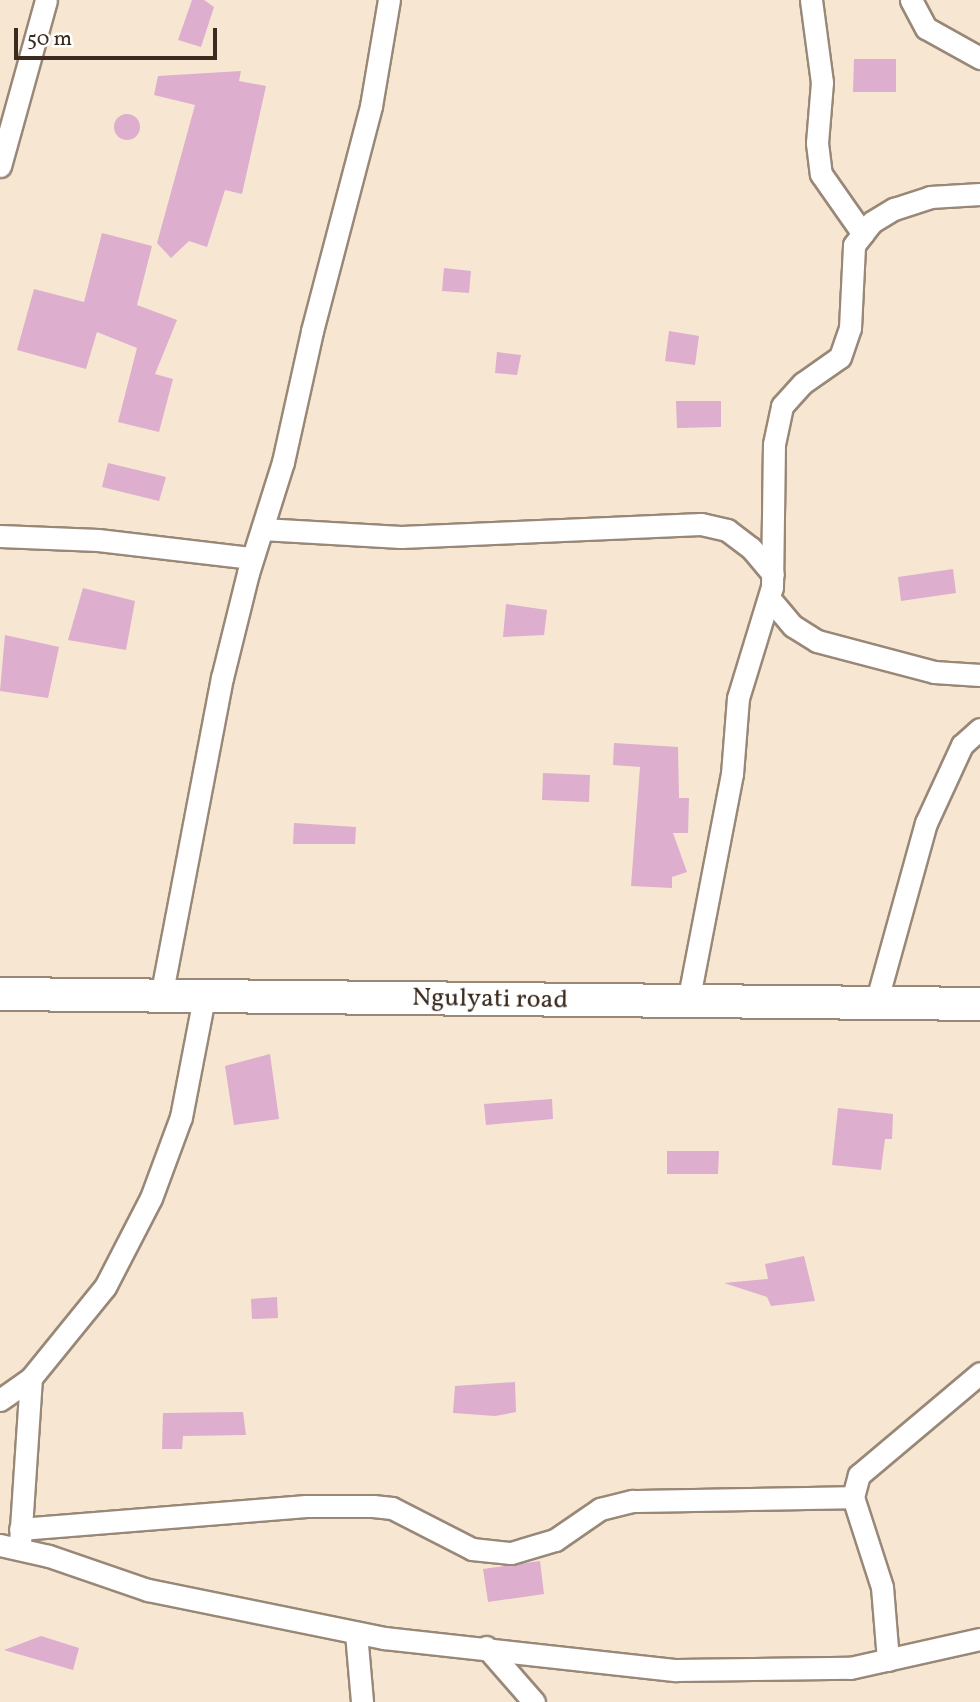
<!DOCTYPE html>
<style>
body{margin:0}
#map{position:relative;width:980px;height:1702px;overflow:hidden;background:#f7e7d2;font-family:Vollkorn,serif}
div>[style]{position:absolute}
.building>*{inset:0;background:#ddaecd}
.round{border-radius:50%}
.roads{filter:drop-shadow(2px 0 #998878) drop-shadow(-2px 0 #998878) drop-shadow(0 2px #998878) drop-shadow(0 -2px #998878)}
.street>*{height:21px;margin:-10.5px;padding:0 10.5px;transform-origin:10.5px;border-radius:10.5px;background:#fff}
.secondary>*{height:32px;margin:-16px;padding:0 16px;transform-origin:16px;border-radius:16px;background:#fff}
span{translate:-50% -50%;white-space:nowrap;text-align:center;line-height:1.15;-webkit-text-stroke:5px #fff;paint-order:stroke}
.street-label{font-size:26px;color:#3b2a1e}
.scale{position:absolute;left:14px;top:28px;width:203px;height:32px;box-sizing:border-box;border:4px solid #3b2a1e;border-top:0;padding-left:9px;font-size:21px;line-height:24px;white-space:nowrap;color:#3b2a1e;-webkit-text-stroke:5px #fff;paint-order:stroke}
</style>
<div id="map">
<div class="building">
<i style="clip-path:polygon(192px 0,204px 0,214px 7px,201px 47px,178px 40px)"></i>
<i style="clip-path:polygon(854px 59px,896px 59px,896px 92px,853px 92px)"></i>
<i style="clip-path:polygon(241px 71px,239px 81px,266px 86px,242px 194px,225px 190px,207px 247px,189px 241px,171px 258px,157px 243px,195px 105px,154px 95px,158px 76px)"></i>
<i class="round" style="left:114px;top:114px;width:26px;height:26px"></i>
<i style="clip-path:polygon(102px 233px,152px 246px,137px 305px,177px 320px,155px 374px,173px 379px,159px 432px,118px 422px,137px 348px,97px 332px,86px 369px,17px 350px,34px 289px,84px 302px)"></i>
<i style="clip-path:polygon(444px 268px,471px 271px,469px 293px,442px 291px)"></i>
<i style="clip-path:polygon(669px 331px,699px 336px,695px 365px,665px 361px)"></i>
<i style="clip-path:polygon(497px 352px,521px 355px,517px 375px,495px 373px)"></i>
<i style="clip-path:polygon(676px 401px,721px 401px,721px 427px,677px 428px)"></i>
<i style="clip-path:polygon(108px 463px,166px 477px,159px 501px,102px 487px)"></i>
<i style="clip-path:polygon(953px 569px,956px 593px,901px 601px,898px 577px)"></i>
<i style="clip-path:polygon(83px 588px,135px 601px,126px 650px,68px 640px)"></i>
<i style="clip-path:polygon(506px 604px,547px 610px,544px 635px,503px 637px)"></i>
<i style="clip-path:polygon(5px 635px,59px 647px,48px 698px,0 691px)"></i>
<i style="clip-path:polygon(614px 743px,678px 747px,679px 798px,689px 798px,688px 833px,673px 833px,687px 872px,672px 877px,672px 888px,631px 886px,640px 767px,613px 765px)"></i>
<i style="clip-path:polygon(543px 773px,590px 775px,589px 802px,542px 800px)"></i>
<i style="clip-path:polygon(294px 823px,356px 827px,355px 844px,293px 844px)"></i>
<i style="clip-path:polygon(270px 1054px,279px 1119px,234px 1125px,225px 1066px)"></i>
<i style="clip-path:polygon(552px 1099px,553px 1119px,486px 1125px,484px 1104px)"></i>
<i style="clip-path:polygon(838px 1108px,893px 1114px,892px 1139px,885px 1139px,881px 1170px,832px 1165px)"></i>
<i style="clip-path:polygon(667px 1151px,719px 1151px,718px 1174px,667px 1174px)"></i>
<i style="clip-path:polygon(804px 1256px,815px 1301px,771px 1306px,767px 1297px,724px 1283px,768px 1279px,765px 1264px)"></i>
<i style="clip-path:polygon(277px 1297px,278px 1318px,252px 1319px,251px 1299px)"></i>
<i style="clip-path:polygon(515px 1382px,516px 1412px,495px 1416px,453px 1413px,455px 1386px)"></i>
<i style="clip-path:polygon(243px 1412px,246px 1435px,183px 1436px,182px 1449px,162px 1449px,163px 1413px)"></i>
<i style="clip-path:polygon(540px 1561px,544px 1594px,488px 1602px,483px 1569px)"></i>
<i style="clip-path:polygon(41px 1636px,79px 1648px,73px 1670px,4px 1650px)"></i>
</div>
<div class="roads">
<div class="street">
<i style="left:811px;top:0;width:83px;rotate:82.4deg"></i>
<i style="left:822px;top:82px;width:61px;rotate:94.7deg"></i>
<i style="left:817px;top:143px;width:31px;rotate:83deg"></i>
<i style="left:821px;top:174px;width:73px;rotate:55deg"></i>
<i style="left:911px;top:0;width:32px;rotate:62deg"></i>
<i style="left:926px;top:28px;width:62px;rotate:29.1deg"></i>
<i style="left:0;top:166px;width:172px;rotate:-74.5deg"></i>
<i style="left:262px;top:529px;width:139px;rotate:3.3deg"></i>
<i style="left:401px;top:537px;width:300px;rotate:-2.5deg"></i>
<i style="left:701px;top:524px;width:27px;rotate:13deg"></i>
<i style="left:727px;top:530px;width:30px;rotate:37deg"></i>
<i style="left:751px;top:548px;width:34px;rotate:50deg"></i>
<i style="left:0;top:536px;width:98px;rotate:2.3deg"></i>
<i style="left:98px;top:540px;width:155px;rotate:6.7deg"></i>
<i style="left:770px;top:599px;width:35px;rotate:50deg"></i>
<i style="left:793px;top:626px;width:28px;rotate:32deg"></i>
<i style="left:817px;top:641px;width:121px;rotate:14.8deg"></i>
<i style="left:934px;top:672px;width:46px;rotate:3.7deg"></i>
<i style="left:161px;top:997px;width:325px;rotate:-79.2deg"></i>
<i style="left:222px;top:678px;width:108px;rotate:-76.1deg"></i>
<i style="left:248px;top:573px;width:116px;rotate:-72.5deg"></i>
<i style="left:283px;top:462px;width:134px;rotate:-77.5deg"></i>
<i style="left:312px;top:331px;width:233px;rotate:-75.3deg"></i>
<i style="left:371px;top:106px;width:108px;rotate:-80.4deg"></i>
<i style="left:688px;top:1002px;width:232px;rotate:-79.1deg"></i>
<i style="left:732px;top:774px;width:76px;rotate:-85.5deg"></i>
<i style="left:738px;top:698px;width:116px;rotate:-73deg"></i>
<i style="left:772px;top:587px;width:143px;rotate:-89.2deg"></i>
<i style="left:774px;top:444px;width:39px;rotate:-78deg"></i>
<i style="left:782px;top:406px;width:31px;rotate:-48deg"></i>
<i style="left:803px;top:383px;width:45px;rotate:-35.1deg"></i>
<i style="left:840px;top:357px;width:31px;rotate:-71deg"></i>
<i style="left:850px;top:328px;width:83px;rotate:-87.2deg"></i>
<i style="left:854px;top:245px;width:29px;rotate:-52deg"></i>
<i style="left:872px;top:222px;width:26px;rotate:-31deg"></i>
<i style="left:894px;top:209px;width:38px;rotate:-18deg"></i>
<i style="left:930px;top:197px;width:50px;rotate:-3.4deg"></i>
<i style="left:876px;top:1003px;width:187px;rotate:-74.5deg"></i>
<i style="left:926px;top:823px;width:86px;rotate:-65.2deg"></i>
<i style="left:962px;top:745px;width:24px;rotate:-42deg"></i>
<i style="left:0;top:1400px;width:38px;rotate:-35deg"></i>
<i style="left:31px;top:1378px;width:117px;rotate:-50.9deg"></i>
<i style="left:105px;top:1287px;width:100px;rotate:-62.7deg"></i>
<i style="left:151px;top:1198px;width:86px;rotate:-69.7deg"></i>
<i style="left:181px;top:1117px;width:122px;rotate:-79.1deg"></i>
<i style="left:20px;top:1529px;width:287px;rotate:-4.6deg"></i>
<i style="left:306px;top:1506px;width:67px"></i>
<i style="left:373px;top:1506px;width:19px;rotate:6deg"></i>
<i style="left:392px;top:1508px;width:90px;rotate:27.1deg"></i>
<i style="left:472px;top:1549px;width:39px;rotate:6deg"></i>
<i style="left:511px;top:1553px;width:46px;rotate:-16.5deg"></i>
<i style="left:555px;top:1540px;width:55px;rotate:-34.6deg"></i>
<i style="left:600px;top:1509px;width:34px;rotate:-14deg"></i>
<i style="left:633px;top:1501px;width:220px;rotate:-1deg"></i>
<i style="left:20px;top:1543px;width:165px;rotate:-86.2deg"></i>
<i style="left:0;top:1545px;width:50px;rotate:12.7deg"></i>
<i style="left:49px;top:1556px;width:105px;rotate:19deg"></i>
<i style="left:148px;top:1590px;width:241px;rotate:11.5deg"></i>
<i style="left:384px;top:1638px;width:294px;rotate:6.3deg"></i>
<i style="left:676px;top:1670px;width:174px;rotate:-0.7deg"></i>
<i style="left:850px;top:1668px;width:133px;rotate:-12.6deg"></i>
<i style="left:356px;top:1633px;width:69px;rotate:85deg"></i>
<i style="left:486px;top:1647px;width:73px;rotate:48.9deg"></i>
<i style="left:888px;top:1660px;width:73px;rotate:-94.7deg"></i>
<i style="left:882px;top:1587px;width:95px;rotate:-107.9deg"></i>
<i style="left:853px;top:1497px;width:23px;rotate:-75deg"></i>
<i style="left:859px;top:1475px;width:158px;rotate:-40.1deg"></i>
</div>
<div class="secondary">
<i style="left:0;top:994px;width:980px;rotate:0.58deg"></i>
</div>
</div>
<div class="street-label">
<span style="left:490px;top:1000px;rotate:1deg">Ngulyati road</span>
</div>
<div class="scale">50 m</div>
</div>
